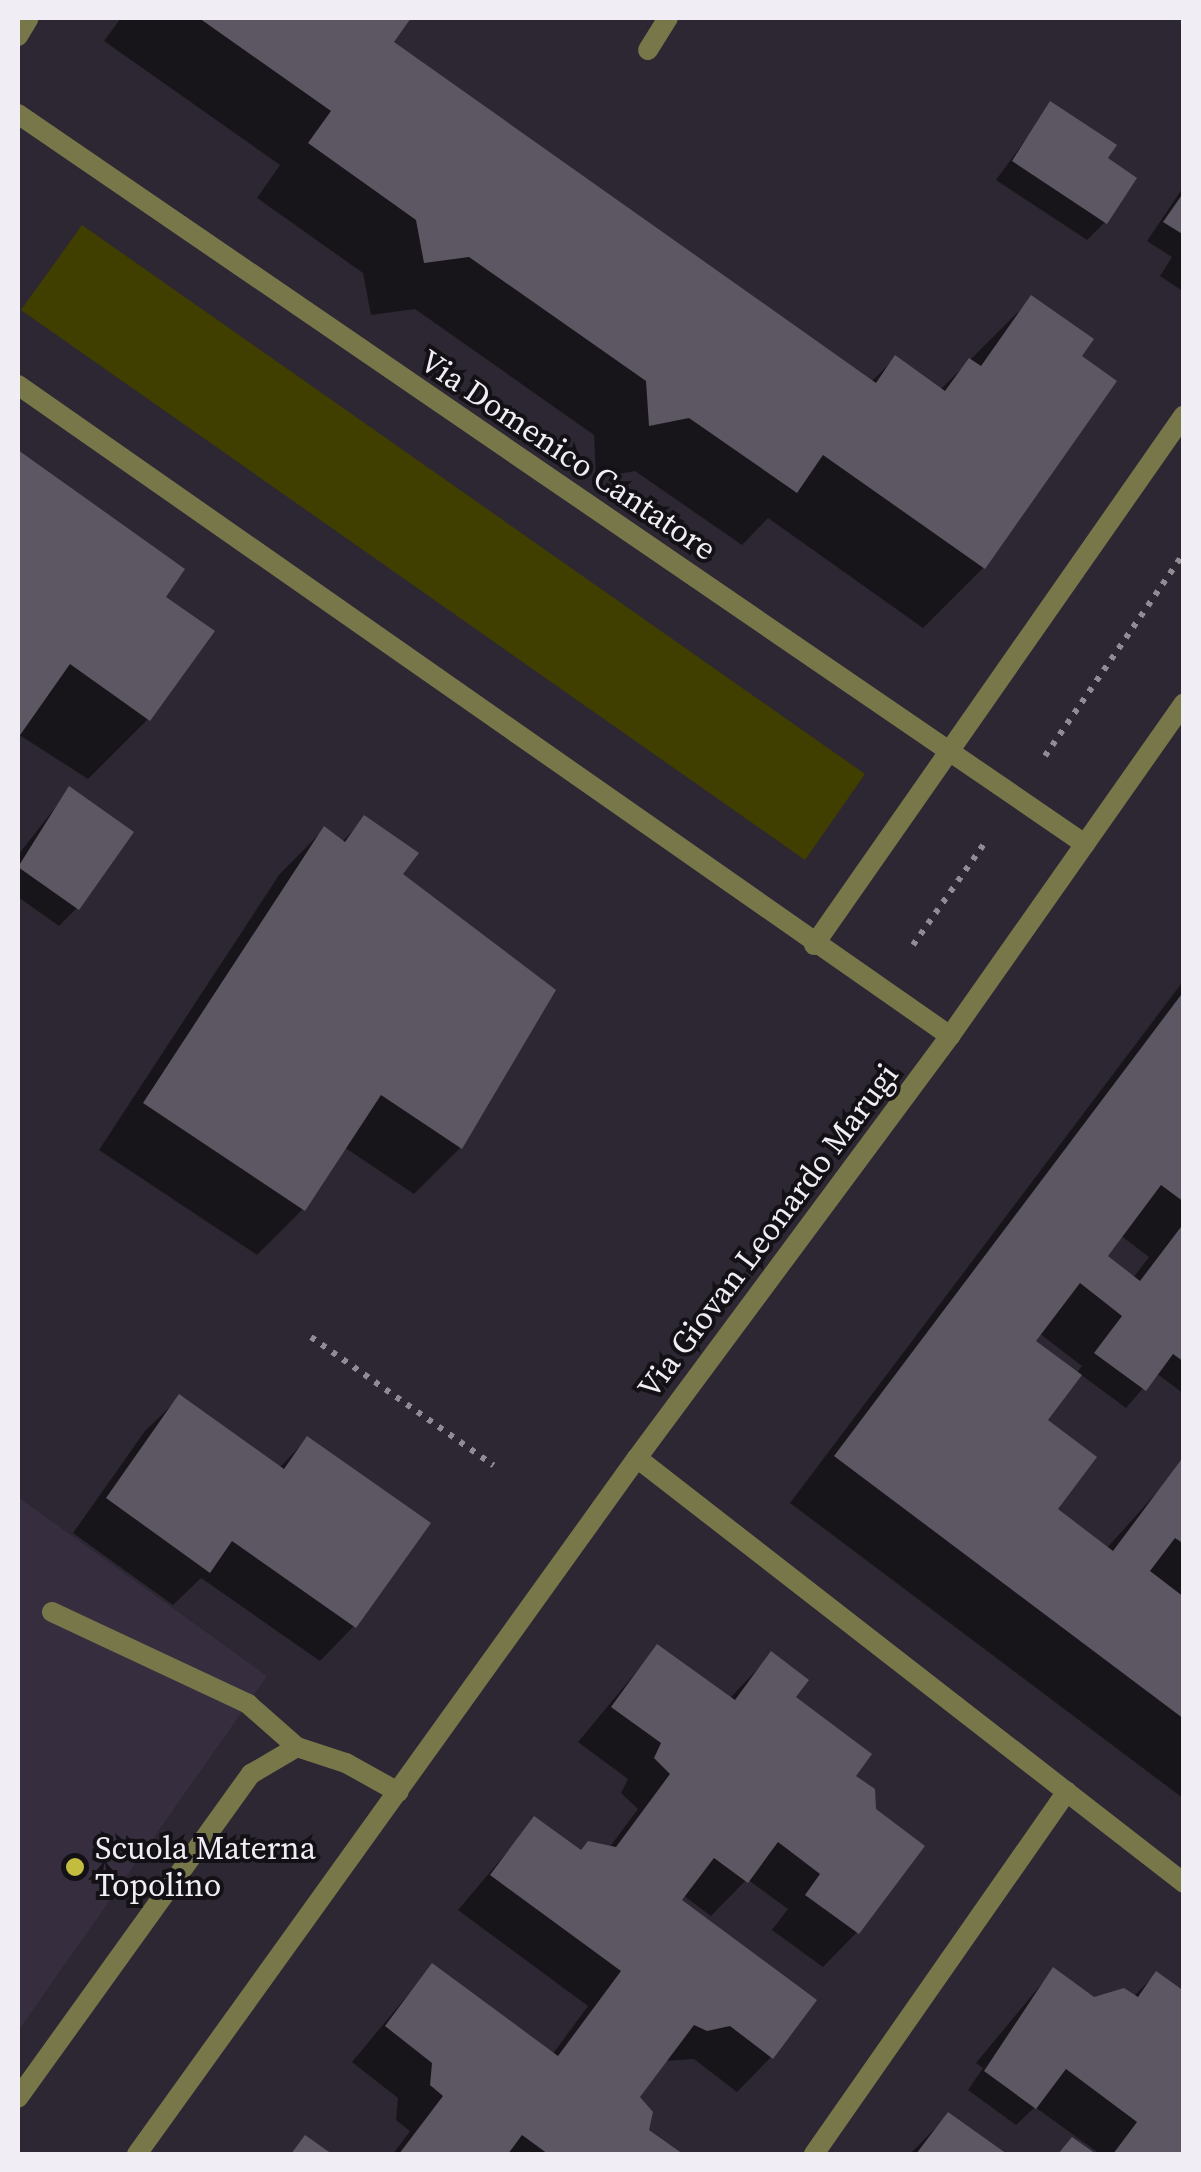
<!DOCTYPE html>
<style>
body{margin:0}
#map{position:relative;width:1201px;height:2172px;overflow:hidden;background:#2c2732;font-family:"Source Serif 4",serif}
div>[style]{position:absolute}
.built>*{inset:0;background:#362e3f}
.green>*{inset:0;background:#413f00}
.shadow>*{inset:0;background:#0007}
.building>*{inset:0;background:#5d5764}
.path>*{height:6px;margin-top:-3px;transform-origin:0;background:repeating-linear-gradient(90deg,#908c95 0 5px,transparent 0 13px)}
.service>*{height:20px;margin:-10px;padding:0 10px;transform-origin:10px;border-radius:10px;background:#78774a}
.minor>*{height:20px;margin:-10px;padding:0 10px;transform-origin:10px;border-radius:10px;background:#78774a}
.dots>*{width:28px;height:28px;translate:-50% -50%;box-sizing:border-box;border:5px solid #131116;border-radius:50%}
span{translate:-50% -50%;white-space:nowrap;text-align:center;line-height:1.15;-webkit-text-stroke:8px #131116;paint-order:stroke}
.street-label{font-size:32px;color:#f0edf4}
.poi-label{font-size:32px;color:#f0edf4}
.left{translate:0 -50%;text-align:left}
.frame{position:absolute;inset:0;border:20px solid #f0edf4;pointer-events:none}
</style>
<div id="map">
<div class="built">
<i style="clip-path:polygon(18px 1497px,267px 1676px,18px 2031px)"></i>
</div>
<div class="green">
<i style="clip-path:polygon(82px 225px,865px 774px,805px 860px,21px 310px)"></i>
</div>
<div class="shadow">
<i style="clip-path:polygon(121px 18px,408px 18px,390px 43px,871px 382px,895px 358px,940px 390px,1032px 298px,1078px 357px,1113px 382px,983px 568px,923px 628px,768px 518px,742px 545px,635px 471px,596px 478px,594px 435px,415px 309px,371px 315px,363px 273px,257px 198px,280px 165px,104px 41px)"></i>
<i style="clip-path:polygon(1051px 105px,1105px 222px,1087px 240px,996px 180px)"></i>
<i style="clip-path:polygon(1184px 186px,1184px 292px,1160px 276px,1172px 257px,1147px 241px)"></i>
<i style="clip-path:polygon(19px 454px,163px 598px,148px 719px,88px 779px,18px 734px)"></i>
<i style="clip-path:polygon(69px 790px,77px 908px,59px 926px,18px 897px,18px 855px)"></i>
<i style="clip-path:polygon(365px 818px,399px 875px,460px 1148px,414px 1194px,344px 1147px,303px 1209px,257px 1255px,99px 1150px,279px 875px,324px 829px,342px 842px)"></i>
<i style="clip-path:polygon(evenodd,1184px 980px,1184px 1394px,1156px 1373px,1126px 1408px,1080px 1374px,1045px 1420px,1054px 1510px,1106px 1549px,1184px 1462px,1184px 1799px,790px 1503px,1184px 980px,1120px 1235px,1149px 1257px,1133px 1278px,1104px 1256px,1120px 1235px,1184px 980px,1039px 1333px,1082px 1366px,1076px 1374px,1033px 1342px,1039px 1333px)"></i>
<i style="clip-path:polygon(180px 1397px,279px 1468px,307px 1439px,354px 1626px,320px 1661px,201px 1578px,173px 1605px,73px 1533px,145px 1431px)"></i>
<i style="clip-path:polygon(657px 1647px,729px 1699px,771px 1655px,792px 1698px,853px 1777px,857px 1932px,823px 1967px,772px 1930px,788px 1909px,747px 1879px,711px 1916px,683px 1895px,679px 1900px,771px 2057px,737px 2092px,694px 2059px,664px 2061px,637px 2097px,646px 2131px,678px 2154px,393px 2154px,410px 2131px,396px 2120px,398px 2098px,352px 2062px,432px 1966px,552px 2055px,588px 2006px,458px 1910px,535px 1819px,580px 1852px,609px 1848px,638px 1809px,621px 1793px,628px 1779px,578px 1742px)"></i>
<i style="clip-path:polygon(1053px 1970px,1093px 2000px,1133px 1997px,1156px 1974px,1184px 1994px,1184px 2154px,1100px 2154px,1035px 2107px,1016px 2125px,968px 2090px,983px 2068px,976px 2063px)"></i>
<i style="clip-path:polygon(948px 2115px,1003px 2154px,910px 2154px)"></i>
</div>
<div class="building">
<i style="clip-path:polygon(199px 18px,411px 18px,394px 42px,876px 383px,895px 355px,945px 391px,969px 358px,981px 366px,1031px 295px,1094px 339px,1082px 356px,1117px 381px,985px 569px,823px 455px,797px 493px,689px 418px,649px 426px,646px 381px,469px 257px,424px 263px,416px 220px,308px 143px,331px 111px)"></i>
<i style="clip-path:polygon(1050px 101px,1117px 145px,1108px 158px,1137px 178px,1107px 224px,1012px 161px)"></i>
<i style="clip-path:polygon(1184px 192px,1184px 235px,1163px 222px)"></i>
<i style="clip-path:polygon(18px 450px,185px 569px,166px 597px,215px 631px,150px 721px,70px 664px,18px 738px)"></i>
<i style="clip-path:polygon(69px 786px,134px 832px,79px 910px,18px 867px)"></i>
<i style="clip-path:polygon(364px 815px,419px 853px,403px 874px,556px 990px,462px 1149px,381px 1095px,305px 1211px,143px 1103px,324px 826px,345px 842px)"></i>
<i style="clip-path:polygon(1184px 991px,1184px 1202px,1161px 1185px,1108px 1256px,1140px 1281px,1184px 1223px,1184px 1362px,1173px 1354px,1146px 1391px,1094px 1353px,1122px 1316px,1080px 1283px,1036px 1341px,1082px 1375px,1048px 1420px,1097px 1457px,1058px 1509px,1113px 1551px,1184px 1456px,1184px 1544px,1175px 1538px,1150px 1571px,1184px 1597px,1184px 1719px,834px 1456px)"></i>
<i style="clip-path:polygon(179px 1394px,284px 1469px,307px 1436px,431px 1523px,356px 1628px,232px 1541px,210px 1573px,106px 1498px)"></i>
<i style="clip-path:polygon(657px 1644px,735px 1700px,771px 1651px,809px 1680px,796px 1697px,872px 1754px,856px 1776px,875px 1789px,876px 1809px,925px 1846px,859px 1934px,805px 1895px,820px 1874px,778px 1842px,748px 1883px,714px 1858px,682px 1900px,817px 2000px,773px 2059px,730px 2026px,707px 2031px,694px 2025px,640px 2097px,653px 2112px,649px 2130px,683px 2154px,548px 2154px,522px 2135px,508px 2154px,399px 2154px,443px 2096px,430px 2085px,432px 2063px,385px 2026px,432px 1963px,558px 2056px,621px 1971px,490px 1875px,534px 1816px,581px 1850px,588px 1841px,616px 1847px,670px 1774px,654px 1758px,661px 1743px,611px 1707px)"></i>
<i style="clip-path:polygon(1053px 1967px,1094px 1997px,1124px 1988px,1138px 1997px,1156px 1971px,1184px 1991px,1184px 2154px,1113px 2154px,1137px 2122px,1066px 2069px,1036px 2109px,984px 2071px)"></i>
<i style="clip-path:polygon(948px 2112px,1007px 2154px,916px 2154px)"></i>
<i style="clip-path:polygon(305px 2135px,332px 2154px,291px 2154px)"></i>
<i style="clip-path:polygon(1072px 2137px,1096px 2154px,1058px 2154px)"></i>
</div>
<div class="path">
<i style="left:1045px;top:756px;width:246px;rotate:-55.6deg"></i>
<i style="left:913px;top:945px;width:127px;rotate:-54.9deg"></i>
<i style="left:311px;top:1337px;width:223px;rotate:35.1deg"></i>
</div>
<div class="service">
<i style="left:648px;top:50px;width:38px;rotate:-58deg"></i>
<i style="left:637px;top:1458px;width:693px;rotate:37.85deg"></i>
<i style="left:52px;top:1612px;width:217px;rotate:25.1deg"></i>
<i style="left:248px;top:1704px;width:65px;rotate:41.3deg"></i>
<i style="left:814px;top:2154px;width:442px;rotate:-55.1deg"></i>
</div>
<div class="minor">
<i style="left:18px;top:36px;width:21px;rotate:-59deg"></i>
<i style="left:18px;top:114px;width:1293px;rotate:34.38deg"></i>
<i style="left:18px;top:385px;width:1137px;rotate:34.93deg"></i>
<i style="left:814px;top:945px;width:646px;rotate:-55.08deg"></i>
<i style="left:18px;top:2098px;width:399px;rotate:-54.3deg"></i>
<i style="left:251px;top:1774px;width:53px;rotate:-30.4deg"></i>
<i style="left:297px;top:1747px;width:52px;rotate:18.1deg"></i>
<i style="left:346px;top:1763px;width:60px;rotate:29.1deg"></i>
<i style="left:137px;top:2154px;width:857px;rotate:-54.31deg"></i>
<i style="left:637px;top:1458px;width:525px;rotate:-53.44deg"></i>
<i style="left:950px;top:1036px;width:407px;rotate:-54.9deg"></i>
</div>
<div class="dots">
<i style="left:75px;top:1867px;background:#c2bd3f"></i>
</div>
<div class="street-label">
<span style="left:568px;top:455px;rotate:34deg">Via Domenico Cantatore</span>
<span style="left:768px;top:1231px;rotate:-53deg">Via Giovan Leonardo Marugi</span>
</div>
<div class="poi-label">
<span class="left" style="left:95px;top:1867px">Scuola Materna<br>Topolino</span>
</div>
<div class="frame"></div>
</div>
